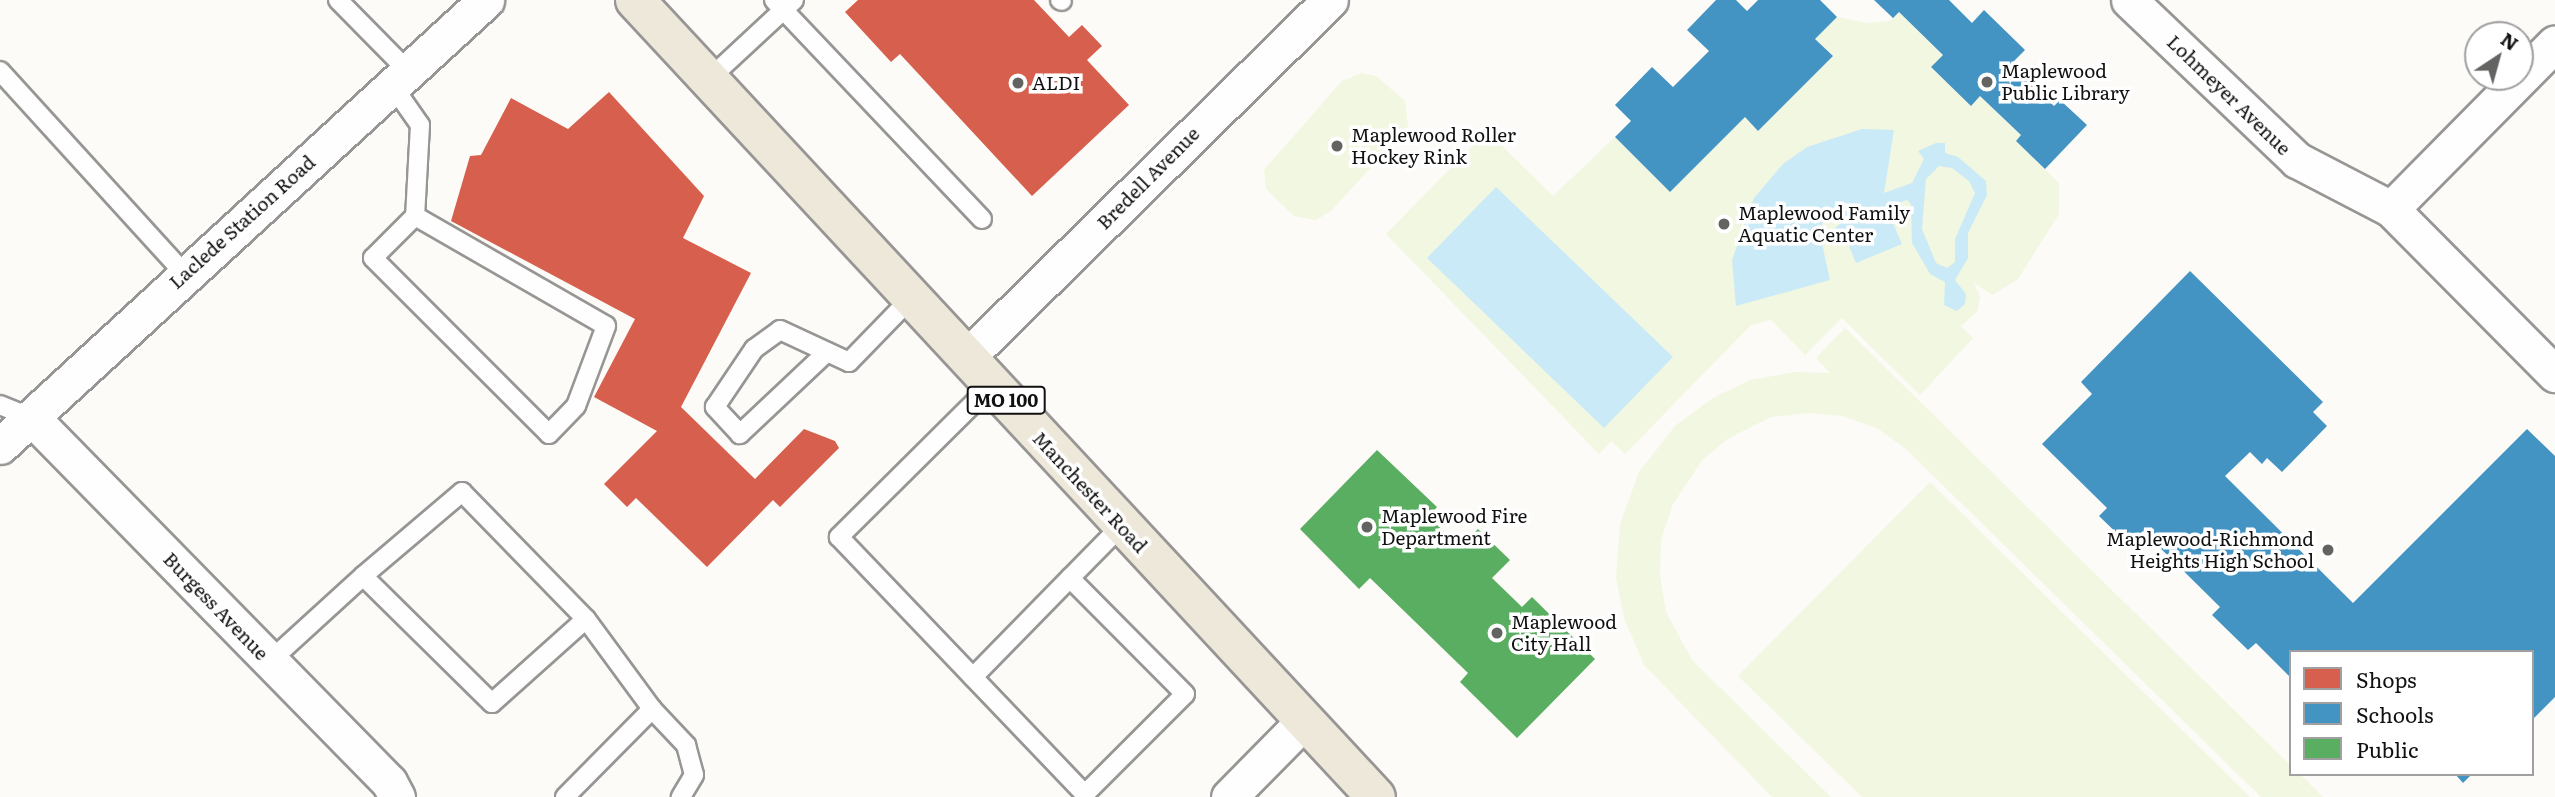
<!DOCTYPE html>
<style>
body{margin:0}
#map{position:relative;width:2555px;height:797px;overflow:hidden;background:#fcfbf7;font-family:Literata,serif}
div>[style]{position:absolute}
.pitch>*{inset:0;background:#f1f7e0}
.water>*{inset:0;background:#cbeaf8}
.shops>*{inset:0;background:#d6604d}
.schools>*{inset:0;background:#4393c3}
.public>*{inset:0;background:#5aae61}
.roads{filter:drop-shadow(2px 0 #979695) drop-shadow(-2px 0 #979695) drop-shadow(0 2px #979695) drop-shadow(0 -2px #979695)}
.lane>*{height:18px;margin:-9px;padding:0 9px;transform-origin:9px;border-radius:9px;background:#fffefe}
.street>*{height:35px;margin:-17.5px;padding:0 17.5px;transform-origin:17.5px;border-radius:17.5px;background:#fffefe}
.primary>*{height:38px;margin:-19px;padding:0 19px;transform-origin:19px;border-radius:19px;background:#eee8da}
.dots>*{width:19px;height:19px;translate:-50% -50%;box-sizing:border-box;border:4px solid #fff;border-radius:50%}
span{translate:-50% -50%;white-space:nowrap;text-align:center;line-height:1.15;-webkit-text-stroke:7px #fff;paint-order:stroke}
.shield-label span{padding:2px 5px;background:#fff;border:2px solid;border-radius:5px;-webkit-text-stroke-width:0}
.shield-label{font-size:18px;color:#111;font-weight:700}
.poi-label{font-size:19px;color:#111}
.left{translate:0 -50%;text-align:left}
.right{translate:-100% -50%;text-align:right}
.street-label{font-size:19px;color:#111}
.legend{position:absolute;left:2289px;top:650px;width:245px;height:126px;box-sizing:border-box;background:#fff;border:2px solid #a0a0a0;margin:0;padding:9px 12px;list-style:none;font-size:21px;color:#111}
.legend li{display:flex;align-items:center;gap:14px;height:35px}
.legend b{width:35px;border:2px solid #a0a0a0}
.north{position:absolute;left:2464px;top:21px;width:70px;height:70px;box-sizing:border-box;background:#fff;border:2px solid #a0a0a0;border-radius:50%;rotate:36deg;font-size:19px;font-weight:700;line-height:28px;text-align:center;color:#111}
.north::after{content:'';display:block;margin:auto;width:24px;height:32px;background:#636362;clip-path:polygon(50% 0,100% 100%,50% 72%,0 100%)}
</style>
<div id="map">
<div class="pitch">
<i style="clip-path:polygon(1899px 12px,1943px 55px,1931px 68px,1971px 105px,1980px 96px,2021px 135px,2016px 141px,2059px 183px,2059px 214px,2018px 279px,1992px 295px,1974px 283px,1980px 297px,1977px 312px,1961px 326px,1973px 338px,1920px 395px,1842px 318px,1805px 355px,1771px 320px,1751px 325px,1625px 454px,1611px 441px,1599px 454px,1386px 234px,1487px 131px,1553px 196px,1615px 137px,1670px 192px,1745px 117px,1758px 131px,1833px 56px,1815px 39px,1837px 17px,1868px 23px,1890px 21px)"></i>
<i style="clip-path:polygon(1362px 73px,1376px 76px,1405px 101px,1408px 127px,1331px 211px,1316px 220px,1294px 216px,1266px 189px,1264px 170px,1342px 81px)"></i>
<i style="clip-path:polygon(1845px 328px,2291px 766px,2291px 774px,2300px 774px,2323px 797px,2261px 797px,1906px 449px,1877px 428px,1842px 416px,1809px 413px,1771px 417px,1729px 438px,1703px 459px,1673px 504px,1661px 540px,1660px 575px,1666px 612px,1692px 660px,1831px 797px,1772px 797px,1644px 665px,1624px 618px,1616px 578px,1620px 524px,1639px 472px,1675px 426px,1713px 398px,1750px 380px,1795px 372px,1830px 373px,1816px 358px)"></i>
<i style="clip-path:polygon(1930px 482px,2250px 797px,1862px 797px,1738px 676px)"></i>
</div>
<div class="water">
<i style="clip-path:polygon(evenodd,1862px 129px,1894px 130px,1884px 193px,1912px 183px,1924px 159px,1918px 151px,1936px 143px,1945px 143px,1945px 153px,1958px 157px,1986px 181px,1987px 195px,1968px 233px,1968px 258px,1955px 280px,1966px 294px,1965px 304px,1957px 311px,1944px 305px,1945px 282px,1930px 274px,1912px 243px,1911px 204px,1907px 200px,1886px 207px,1902px 244px,1856px 263px,1846px 239px,1839px 241px,1833px 230px,1842px 222px,1826px 218px,1819px 230px,1830px 280px,1736px 306px,1732px 260px,1754px 198px,1783px 164px,1807px 147px,1862px 129px,1939px 166px,1952px 168px,1969px 181px,1975px 193px,1955px 239px,1955px 262px,1947px 268px,1936px 263px,1922px 229px,1926px 179px,1939px 166px)"></i>
<i style="clip-path:polygon(1496px 187px,1673px 357px,1604px 428px,1427px 258px)"></i>
</div>
<div class="shops">
<i style="clip-path:polygon(858px 0,1034px 0,1069px 37px,1082px 25px,1102px 46px,1087px 60px,1129px 105px,1032px 196px,900px 54px,891px 62px,845px 12px)"></i>
<i style="clip-path:polygon(609px 92px,704px 196px,683px 238px,751px 273px,681px 407px,755px 479px,804px 429px,835px 441px,839px 448px,780px 507px,773px 500px,707px 567px,636px 498px,627px 507px,604px 484px,657px 431px,594px 397px,635px 319px,451px 221px,470px 156px,481px 155px,511px 98px,568px 129px)"></i>
</div>
<div class="schools">
<i style="clip-path:polygon(1716px 0,1736px 0,1747px 11px,1758px 0,1820px 0,1837px 17px,1815px 39px,1833px 56px,1758px 131px,1745px 117px,1670px 192px,1615px 137px,1631px 121px,1615px 105px,1652px 67px,1673px 87px,1709px 51px,1687px 30px)"></i>
<i style="clip-path:polygon(1874px 0,1949px 0,1972px 23px,1984px 10px,2025px 50px,2010px 65px,2054px 106px,2060px 100px,2087px 125px,2045px 169px,2016px 141px,2021px 135px,1980px 96px,1971px 106px,1931px 67px,1943px 55px,1899px 12px,1893px 18px)"></i>
<i style="clip-path:polygon(2190px 271px,2323px 402px,2313px 412px,2327px 426px,2282px 472px,2267px 458px,2262px 464px,2250px 452px,2225px 476px,2353px 603px,2527px 429px,2555px 456px,2555px 697px,2532px 720px,2532px 652px,2291px 652px,2291px 678px,2256px 643px,2248px 650px,2212px 615px,2220px 607px,2143px 531px,2129px 545px,2099px 516px,2107px 508px,2042px 444px,2092px 394px,2081px 382px)"></i>
<i style="clip-path:polygon(2455px 774px,2472px 774px,2463px 783px)"></i>
</div>
<div class="public">
<i style="clip-path:polygon(1377px 450px,1437px 507px,1429px 517px,1460px 547px,1478px 529px,1510px 560px,1492px 578px,1522px 607px,1532px 597px,1595px 659px,1517px 738px,1460px 682px,1468px 673px,1370px 578px,1359px 589px,1300px 529px)"></i>
</div>
<div class="roads">
<div class="lane">
<i style="left:338px;top:0;width:100px;rotate:45.4deg"></i>
<i style="left:774px;top:0;width:302px;rotate:46.5deg"></i>
<i style="left:1060px;top:0;width:2px;rotate:27deg"></i>
<i style="left:0;top:71px;width:275px;rotate:47.7deg"></i>
<i style="left:709px;top:79px;width:116px;rotate:-42.9deg"></i>
<i style="left:392px;top:85px;width:49px;rotate:55deg"></i>
<i style="left:420px;top:125px;width:91px;rotate:93.1deg"></i>
<i style="left:415px;top:216px;width:220px;rotate:29.9deg"></i>
<i style="left:606px;top:326px;width:85px;rotate:110.6deg"></i>
<i style="left:576px;top:406px;width:39px;rotate:134deg"></i>
<i style="left:549px;top:434px;width:249px;rotate:-135deg"></i>
<i style="left:373px;top:258px;width:59px;rotate:-45deg"></i>
<i style="left:827px;top:352px;width:120px;rotate:136.7deg"></i>
<i style="left:740px;top:434px;width:37px;rotate:-133deg"></i>
<i style="left:715px;top:407px;width:70px;rotate:-56.1deg"></i>
<i style="left:754px;top:349px;width:32px;rotate:-36deg"></i>
<i style="left:780px;top:330px;width:76px;rotate:24.9deg"></i>
<i style="left:849px;top:362px;width:91px;rotate:-45.9deg"></i>
<i style="left:992px;top:385px;width:216px;rotate:135.2deg"></i>
<i style="left:839px;top:537px;width:356px;rotate:46.3deg"></i>
<i style="left:1085px;top:794px;width:141px;rotate:-45deg"></i>
<i style="left:1185px;top:694px;width:163px;rotate:-134.8deg"></i>
<i style="left:1070px;top:578px;width:74px;rotate:-45.5deg"></i>
<i style="left:0;top:405px;width:35px;rotate:22deg"></i>
<i style="left:363px;top:576px;width:130px;rotate:-40.3deg"></i>
<i style="left:462px;top:492px;width:177px;rotate:45.7deg"></i>
<i style="left:270px;top:661px;width:126px;rotate:-42.4deg"></i>
<i style="left:363px;top:576px;width:181px;rotate:44.6deg"></i>
<i style="left:492px;top:703px;width:126px;rotate:-41.8deg"></i>
<i style="left:586px;top:619px;width:112px;rotate:53.7deg"></i>
<i style="left:652px;top:709px;width:50px;rotate:46.6deg"></i>
<i style="left:686px;top:745px;width:31px;rotate:75deg"></i>
<i style="left:694px;top:775px;width:26px;rotate:121deg"></i>
<i style="left:973px;top:677px;width:139px;rotate:-45.6deg"></i>
<i style="left:565px;top:797px;width:124px;rotate:-45.3deg"></i>
</div>
<div class="street">
<i style="left:2129px;top:0;width:232px;rotate:43.6deg"></i>
<i style="left:2297px;top:160px;width:106px;rotate:27.5deg"></i>
<i style="left:2391px;top:209px;width:233px;rotate:45.2deg"></i>
<i style="left:2391px;top:209px;width:233px;rotate:-45.3deg"></i>
<i style="left:967px;top:357px;width:509px;rotate:-44.52deg"></i>
<i style="left:32px;top:418px;width:510px;rotate:45.56deg"></i>
<i style="left:389px;top:782px;width:17px;rotate:62deg"></i>
<i style="left:0;top:446px;width:660px;rotate:-42.54deg"></i>
<i style="left:1229px;top:797px;width:107px;rotate:-45.4deg"></i>
</div>
<div class="primary">
<i style="left:635px;top:0;width:1088px;rotate:47.09deg"></i>
</div>
</div>
<div class="dots">
<i style="left:1987px;top:82px;background:#636362"></i>
<i style="left:1018px;top:83px;background:#636362"></i>
<i style="left:1337px;top:146px;background:#636362"></i>
<i style="left:1724px;top:224px;background:#636362"></i>
<i style="left:1367px;top:527px;background:#636362"></i>
<i style="left:2328px;top:550px;background:#636362"></i>
<i style="left:1497px;top:633px;background:#636362"></i>
</div>
<div class="shield-label">
<span style="left:1006px;top:400px">MO 100</span>
</div>
<div class="poi-label">
<span class="left" style="left:2001px;top:82px">Maplewood<br>Public Library</span>
<span class="left" style="left:1032px;top:83px">ALDI</span>
<span class="left" style="left:1351px;top:146px">Maplewood Roller<br>Hockey Rink</span>
<span class="left" style="left:1738px;top:224px">Maplewood Family<br>Aquatic Center</span>
<span class="left" style="left:1381px;top:527px">Maplewood Fire<br>Department</span>
<span class="right" style="left:2314px;top:550px">Maplewood-Richmond<br>Heights High School</span>
<span class="left" style="left:1511px;top:633px">Maplewood<br>City Hall</span>
</div>
<div class="street-label">
<span style="left:2229px;top:95px;rotate:44deg">Lohmeyer Avenue</span>
<span style="left:1148px;top:178px;rotate:-45deg">Bredell Avenue</span>
<span style="left:242px;top:222px;rotate:-42deg">Laclede Station Road</span>
<span style="left:1090px;top:492px;rotate:47deg">Manchester Road</span>
<span style="left:216px;top:606px;rotate:46deg">Burgess Avenue</span>
</div>
<ul class="legend">
<li><b style="height:19px;background:#d6604d"></b>Shops</li>
<li><b style="height:19px;background:#4393c3"></b>Schools</li>
<li><b style="height:19px;background:#5aae61"></b>Public</li>
</ul>
<div class="north">N</div>
</div>
